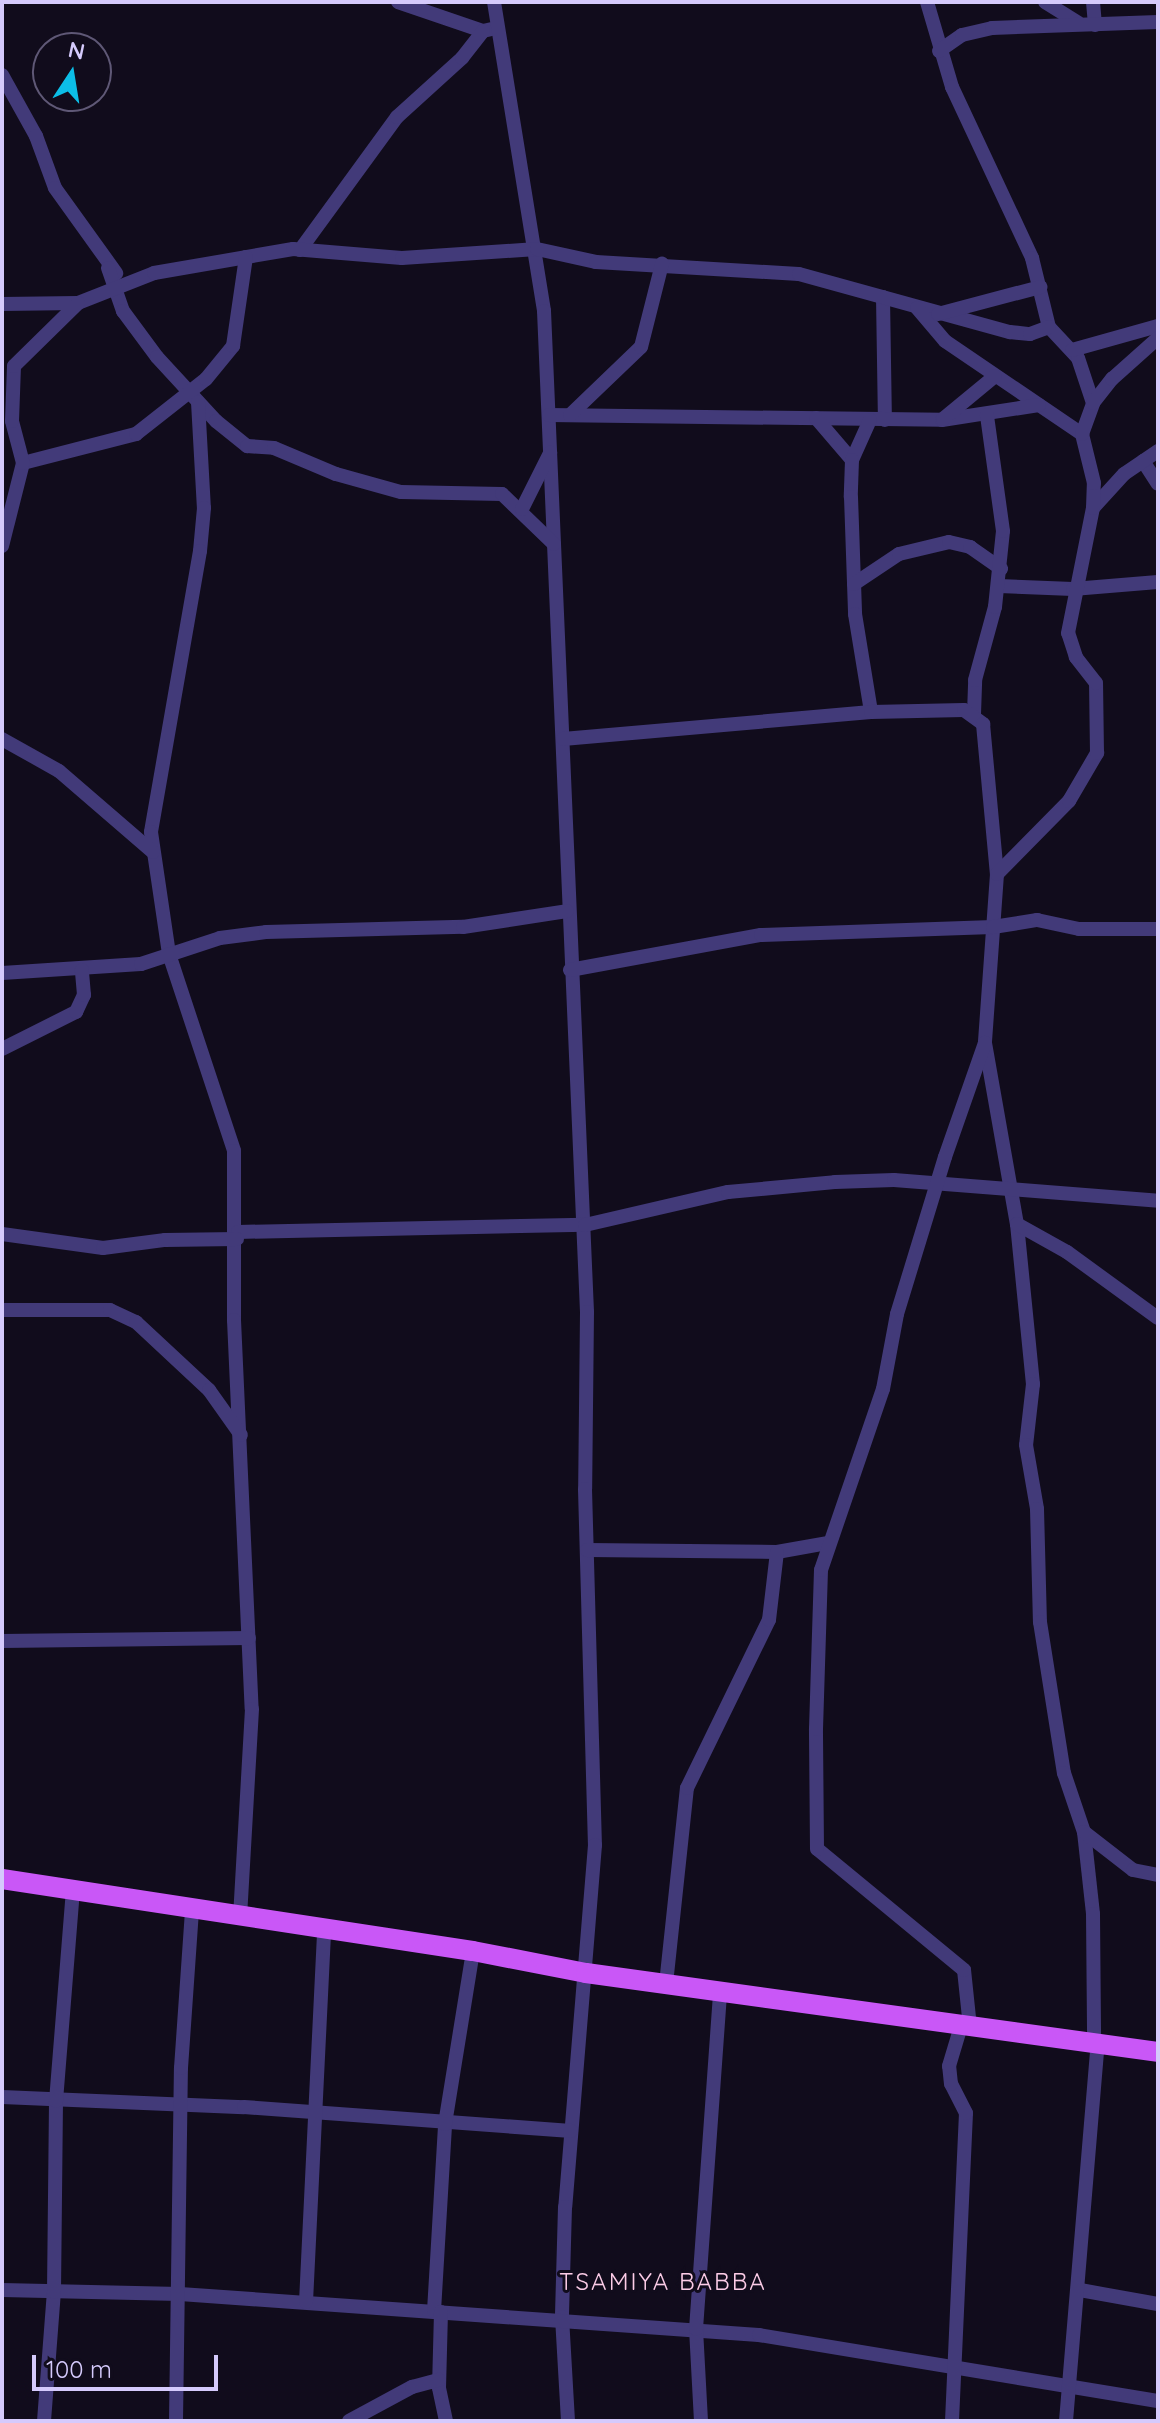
<!DOCTYPE html>
<style>
body{margin:0}
#map{position:relative;width:1160px;height:2423px;overflow:hidden;background:#110c1c;font-family:Quicksand,sans-serif}
div>[style]{position:absolute}
.minor>*{height:14px;margin:-7px;padding:0 7px;transform-origin:7px;border-radius:7px;background:#423a79}
.primary>*{height:20px;margin:-10px;padding:0 10px;transform-origin:10px;border-radius:10px;background:#c957f7}
span{translate:-50% -50%;white-space:nowrap;text-align:center;line-height:1.15;-webkit-text-stroke:6px #110c1c;paint-order:stroke}
.quarter-label{font-size:24px;color:#fccce7;letter-spacing:2px}
.frame{position:absolute;inset:0;border:4px solid #d5cafc;pointer-events:none}
.north{position:absolute;left:32px;top:32px;width:80px;height:80px;box-sizing:border-box;background:#110c1c;border:2px solid #5f5876;border-radius:50%;rotate:12deg;font-size:22px;font-weight:700;line-height:32px;text-align:center;color:#d5cafc}
.north::after{content:'';display:block;margin:auto;width:28px;height:36px;background:#0cbee7;clip-path:polygon(50% 0,100% 100%,50% 72%,0 100%)}
.scale{position:absolute;left:32px;top:2355px;width:186px;height:36px;box-sizing:border-box;border:4px solid #d5cafc;border-top:0;padding-left:10px;font-size:24px;line-height:28px;white-space:nowrap;color:#d5cafc;-webkit-text-stroke:6px #110c1c;paint-order:stroke}
</style>
<div id="map">
<div class="minor">
<i style="left:398px;top:2px;width:90px;rotate:18.8deg"></i>
<i style="left:483px;top:31px;width:9px;rotate:-13deg"></i>
<i style="left:494px;top:2px;width:313px;rotate:80.8deg"></i>
<i style="left:544px;top:311px;width:1002px;rotate:87.54deg"></i>
<i style="left:587px;top:1312px;width:177px;rotate:90.6deg"></i>
<i style="left:585px;top:1489px;width:356px;rotate:88.4deg"></i>
<i style="left:595px;top:1845px;width:363px;rotate:94.7deg"></i>
<i style="left:565px;top:2207px;width:110px;rotate:91.6deg"></i>
<i style="left:562px;top:2317px;width:104px;rotate:86.7deg"></i>
<i style="left:927px;top:2px;width:89px;rotate:73.6deg"></i>
<i style="left:952px;top:87px;width:189px;rotate:64.9deg"></i>
<i style="left:1032px;top:258px;width:71px;rotate:76.2deg"></i>
<i style="left:1049px;top:327px;width:42px;rotate:46.9deg"></i>
<i style="left:1078px;top:358px;width:47px;rotate:71.6deg"></i>
<i style="left:1045px;top:2px;width:39px;rotate:32deg"></i>
<i style="left:1093px;top:2px;width:23px;rotate:85deg"></i>
<i style="left:939px;top:51px;width:28px;rotate:-35deg"></i>
<i style="left:962px;top:35px;width:31px;rotate:-13deg"></i>
<i style="left:992px;top:28px;width:166px;rotate:-2.1deg"></i>
<i style="left:2px;top:75px;width:70px;rotate:60.9deg"></i>
<i style="left:36px;top:136px;width:55px;rotate:69.9deg"></i>
<i style="left:55px;top:188px;width:105px;rotate:54.3deg"></i>
<i style="left:300px;top:250px;width:165px;rotate:-53.9deg"></i>
<i style="left:397px;top:117px;width:88px;rotate:-42.2deg"></i>
<i style="left:462px;top:58px;width:34px;rotate:-52deg"></i>
<i style="left:108px;top:268px;width:46px;rotate:70.8deg"></i>
<i style="left:123px;top:311px;width:57px;rotate:53.5deg"></i>
<i style="left:157px;top:357px;width:87px;rotate:47.3deg"></i>
<i style="left:216px;top:421px;width:40px;rotate:39deg"></i>
<i style="left:247px;top:446px;width:27px;rotate:4deg"></i>
<i style="left:274px;top:448px;width:67px;rotate:22.8deg"></i>
<i style="left:336px;top:474px;width:67px;rotate:15.5deg"></i>
<i style="left:401px;top:492px;width:101px;rotate:1.1deg"></i>
<i style="left:502px;top:494px;width:72px;rotate:43.9deg"></i>
<i style="left:883px;top:297px;width:123px;rotate:89.1deg"></i>
<i style="left:2px;top:304px;width:76px;rotate:-0.8deg"></i>
<i style="left:78px;top:303px;width:82px;rotate:-21.5deg"></i>
<i style="left:154px;top:273px;width:141px;rotate:-9.8deg"></i>
<i style="left:293px;top:249px;width:109px;rotate:4.7deg"></i>
<i style="left:402px;top:258px;width:135px;rotate:-3.8deg"></i>
<i style="left:537px;top:249px;width:60px;rotate:12.4deg"></i>
<i style="left:596px;top:262px;width:203px;rotate:3.4deg"></i>
<i style="left:799px;top:274px;width:219px;rotate:15.4deg"></i>
<i style="left:1010px;top:332px;width:20px;rotate:6deg"></i>
<i style="left:1030px;top:334px;width:20px;rotate:-20deg"></i>
<i style="left:917px;top:308px;width:43px;rotate:49.7deg"></i>
<i style="left:945px;top:341px;width:166px;rotate:34.2deg"></i>
<i style="left:938px;top:314px;width:106px;rotate:-14.8deg"></i>
<i style="left:1072px;top:350px;width:89px;rotate:-15.6deg"></i>
<i style="left:198px;top:402px;width:106px;rotate:86.8deg"></i>
<i style="left:204px;top:508px;width:43px;rotate:95.3deg"></i>
<i style="left:200px;top:551px;width:285px;rotate:99.9deg"></i>
<i style="left:151px;top:832px;width:123px;rotate:81.6deg"></i>
<i style="left:169px;top:954px;width:207px;rotate:71.7deg"></i>
<i style="left:234px;top:1151px;width:169px;rotate:90deg"></i>
<i style="left:234px;top:1320px;width:389px;rotate:87.4deg"></i>
<i style="left:252px;top:1709px;width:209px;rotate:93.3deg"></i>
<i style="left:549px;top:415px;width:393px;rotate:0.7deg"></i>
<i style="left:942px;top:420px;width:98px;rotate:-8.8deg"></i>
<i style="left:570px;top:415px;width:98px;rotate:-43.8deg"></i>
<i style="left:641px;top:347px;width:86px;rotate:-75.8deg"></i>
<i style="left:816px;top:418px;width:55px;rotate:49.4deg"></i>
<i style="left:943px;top:419px;width:67px;rotate:-39.6deg"></i>
<i style="left:870px;top:420px;width:44px;rotate:114.2deg"></i>
<i style="left:852px;top:460px;width:37px;rotate:92deg"></i>
<i style="left:851px;top:497px;width:117px;rotate:88deg"></i>
<i style="left:855px;top:614px;width:99px;rotate:80.7deg"></i>
<i style="left:1143px;top:461px;width:27px;rotate:57deg"></i>
<i style="left:23px;top:463px;width:117px;rotate:-14.4deg"></i>
<i style="left:136px;top:434px;width:89px;rotate:-38.2deg"></i>
<i style="left:206px;top:379px;width:43px;rotate:-50.7deg"></i>
<i style="left:233px;top:346px;width:90px;rotate:-81.7deg"></i>
<i style="left:1093px;top:508px;width:46px;rotate:-47.6deg"></i>
<i style="left:1124px;top:474px;width:41px;rotate:-34.1deg"></i>
<i style="left:522px;top:509px;width:63px;rotate:-63.4deg"></i>
<i style="left:2px;top:546px;width:86px;rotate:-75.8deg"></i>
<i style="left:23px;top:463px;width:43px;rotate:-104.7deg"></i>
<i style="left:12px;top:421px;width:55px;rotate:-87.9deg"></i>
<i style="left:14px;top:366px;width:90px;rotate:-44.5deg"></i>
<i style="left:854px;top:584px;width:54px;rotate:-33.7deg"></i>
<i style="left:899px;top:554px;width:51px;rotate:-13.5deg"></i>
<i style="left:949px;top:542px;width:22px;rotate:13deg"></i>
<i style="left:970px;top:547px;width:38px;rotate:35deg"></i>
<i style="left:999px;top:586px;width:74px;rotate:2.3deg"></i>
<i style="left:1073px;top:589px;width:85px;rotate:-4.7deg"></i>
<i style="left:974px;top:714px;width:34px;rotate:-88deg"></i>
<i style="left:975px;top:680px;width:76px;rotate:-74.7deg"></i>
<i style="left:995px;top:607px;width:76px;rotate:-84deg"></i>
<i style="left:1003px;top:531px;width:117px;rotate:-97.9deg"></i>
<i style="left:2px;top:739px;width:65px;rotate:29.3deg"></i>
<i style="left:59px;top:771px;width:124px;rotate:40.8deg"></i>
<i style="left:563px;top:739px;width:309px;rotate:-5deg"></i>
<i style="left:871px;top:712px;width:93px;rotate:-1.2deg"></i>
<i style="left:964px;top:710px;width:24px;rotate:36deg"></i>
<i style="left:983px;top:724px;width:151px;rotate:84.7deg"></i>
<i style="left:997px;top:874px;width:169px;rotate:94.1deg"></i>
<i style="left:985px;top:1043px;width:184px;rotate:80deg"></i>
<i style="left:1017px;top:1224px;width:161px;rotate:84.3deg"></i>
<i style="left:1033px;top:1384px;width:61px;rotate:96.5deg"></i>
<i style="left:1026px;top:1445px;width:65px;rotate:80.2deg"></i>
<i style="left:1037px;top:1509px;width:113px;rotate:88.5deg"></i>
<i style="left:1040px;top:1622px;width:153px;rotate:81deg"></i>
<i style="left:1064px;top:1773px;width:62px;rotate:71.3deg"></i>
<i style="left:1084px;top:1832px;width:82px;rotate:83.7deg"></i>
<i style="left:1093px;top:1914px;width:126px;rotate:89.5deg"></i>
<i style="left:997px;top:874px;width:103px;rotate:-45.4deg"></i>
<i style="left:1069px;top:801px;width:56px;rotate:-59.7deg"></i>
<i style="left:1097px;top:753px;width:70px;rotate:-90.8deg"></i>
<i style="left:1096px;top:683px;width:33px;rotate:-128deg"></i>
<i style="left:1076px;top:657px;width:25px;rotate:-108deg"></i>
<i style="left:1068px;top:633px;width:127px;rotate:-78.7deg"></i>
<i style="left:1093px;top:508px;width:25px;rotate:-88deg"></i>
<i style="left:1094px;top:483px;width:50px;rotate:-103.8deg"></i>
<i style="left:1082px;top:434px;width:33px;rotate:-70deg"></i>
<i style="left:1093px;top:403px;width:31px;rotate:-52deg"></i>
<i style="left:1112px;top:379px;width:62px;rotate:-41.7deg"></i>
<i style="left:570px;top:970px;width:194px;rotate:-10.4deg"></i>
<i style="left:761px;top:935px;width:232px;rotate:-2deg"></i>
<i style="left:993px;top:927px;width:45px;rotate:-9deg"></i>
<i style="left:1037px;top:920px;width:43px;rotate:12.1deg"></i>
<i style="left:1079px;top:929px;width:79px"></i>
<i style="left:2px;top:973px;width:139px;rotate:-3.7deg"></i>
<i style="left:141px;top:964px;width:83px;rotate:-18.2deg"></i>
<i style="left:220px;top:938px;width:46px;rotate:-7.4deg"></i>
<i style="left:266px;top:932px;width:197px;rotate:-1.5deg"></i>
<i style="left:463px;top:927px;width:105px;rotate:-8.7deg"></i>
<i style="left:2px;top:1049px;width:83px;rotate:-26.6deg"></i>
<i style="left:76px;top:1012px;width:19px;rotate:-65deg"></i>
<i style="left:84px;top:995px;width:25px;rotate:-95deg"></i>
<i style="left:1017px;top:1224px;width:57px;rotate:29.2deg"></i>
<i style="left:1067px;top:1252px;width:112px;rotate:36deg"></i>
<i style="left:238px;top:1232px;width:347px;rotate:-1.2deg"></i>
<i style="left:585px;top:1225px;width:147px;rotate:-13deg"></i>
<i style="left:728px;top:1192px;width:107px;rotate:-5.3deg"></i>
<i style="left:835px;top:1182px;width:59px;rotate:-1.9deg"></i>
<i style="left:894px;top:1180px;width:265px;rotate:4.5deg"></i>
<i style="left:2px;top:1234px;width:102px;rotate:7.9deg"></i>
<i style="left:103px;top:1248px;width:63px;rotate:-7.4deg"></i>
<i style="left:165px;top:1240px;width:72px;rotate:-0.8deg"></i>
<i style="left:2px;top:1310px;width:108px"></i>
<i style="left:110px;top:1310px;width:29px;rotate:25deg"></i>
<i style="left:136px;top:1322px;width:100px;rotate:43deg"></i>
<i style="left:209px;top:1390px;width:55px;rotate:54.6deg"></i>
<i style="left:587px;top:1550px;width:190px;rotate:0.6deg"></i>
<i style="left:777px;top:1552px;width:52px;rotate:-10deg"></i>
<i style="left:2px;top:1641px;width:247px;rotate:-0.7deg"></i>
<i style="left:1084px;top:1832px;width:62px;rotate:37.8deg"></i>
<i style="left:1133px;top:1870px;width:25px;rotate:11deg"></i>
<i style="left:666px;top:1984px;width:197px;rotate:-83.9deg"></i>
<i style="left:687px;top:1788px;width:187px;rotate:-64deg"></i>
<i style="left:769px;top:1620px;width:68px;rotate:-83.3deg"></i>
<i style="left:970px;top:2027px;width:57px;rotate:-96deg"></i>
<i style="left:964px;top:1970px;width:190px;rotate:-140.5deg"></i>
<i style="left:817px;top:1849px;width:120px;rotate:-90.5deg"></i>
<i style="left:816px;top:1729px;width:159px;rotate:-88.2deg"></i>
<i style="left:821px;top:1570px;width:191px;rotate:-71.1deg"></i>
<i style="left:883px;top:1389px;width:76px;rotate:-79.4deg"></i>
<i style="left:897px;top:1314px;width:164px;rotate:-73deg"></i>
<i style="left:945px;top:1157px;width:121px;rotate:-70.7deg"></i>
<i style="left:2px;top:2097px;width:242px;rotate:2.4deg"></i>
<i style="left:244px;top:2107px;width:328px;rotate:4.2deg"></i>
<i style="left:2px;top:2290px;width:178px;rotate:1.3deg"></i>
<i style="left:180px;top:2294px;width:580px;rotate:4.05deg"></i>
<i style="left:759px;top:2335px;width:404px;rotate:9.4deg"></i>
<i style="left:1080px;top:2290px;width:79px;rotate:10.2deg"></i>
<i style="left:306px;top:2302px;width:371px;rotate:-87.2deg"></i>
<i style="left:434px;top:2311px;width:187px;rotate:-86.6deg"></i>
<i style="left:445px;top:2124px;width:175px;rotate:-80.8deg"></i>
<i style="left:441px;top:2312px;width:76px;rotate:91.5deg"></i>
<i style="left:439px;top:2388px;width:34px;rotate:78deg"></i>
<i style="left:44px;top:2421px;width:129px;rotate:-85.6deg"></i>
<i style="left:54px;top:2292px;width:191px;rotate:-89.4deg"></i>
<i style="left:56px;top:2101px;width:211px;rotate:-85.4deg"></i>
<i style="left:176px;top:2421px;width:353px;rotate:-89.2deg"></i>
<i style="left:181px;top:2068px;width:157px;rotate:-86deg"></i>
<i style="left:349px;top:2421px;width:72px;rotate:-28.4deg"></i>
<i style="left:412px;top:2387px;width:28px;rotate:-15deg"></i>
<i style="left:701px;top:2421px;width:92px;rotate:-93.1deg"></i>
<i style="left:696px;top:2329px;width:339px;rotate:-85.9deg"></i>
<i style="left:952px;top:2421px;width:308px;rotate:-87.4deg"></i>
<i style="left:966px;top:2113px;width:33px;rotate:-117deg"></i>
<i style="left:951px;top:2084px;width:18px;rotate:-96deg"></i>
<i style="left:949px;top:2066px;width:42px;rotate:-73.3deg"></i>
<i style="left:1066px;top:2421px;width:382px;rotate:-85.2deg"></i>
</div>
<div class="primary">
<i style="left:2px;top:1879px;width:476px;rotate:8.7deg"></i>
<i style="left:473px;top:1951px;width:115px;rotate:11deg"></i>
<i style="left:586px;top:1973px;width:577px;rotate:7.86deg"></i>
</div>
<div class="quarter-label">
<span style="left:663px;top:2282px">TSAMIYA BABBA</span>
</div>
<div class="frame"></div>
<div class="north">N</div>
<div class="scale">100 m</div>
</div>
